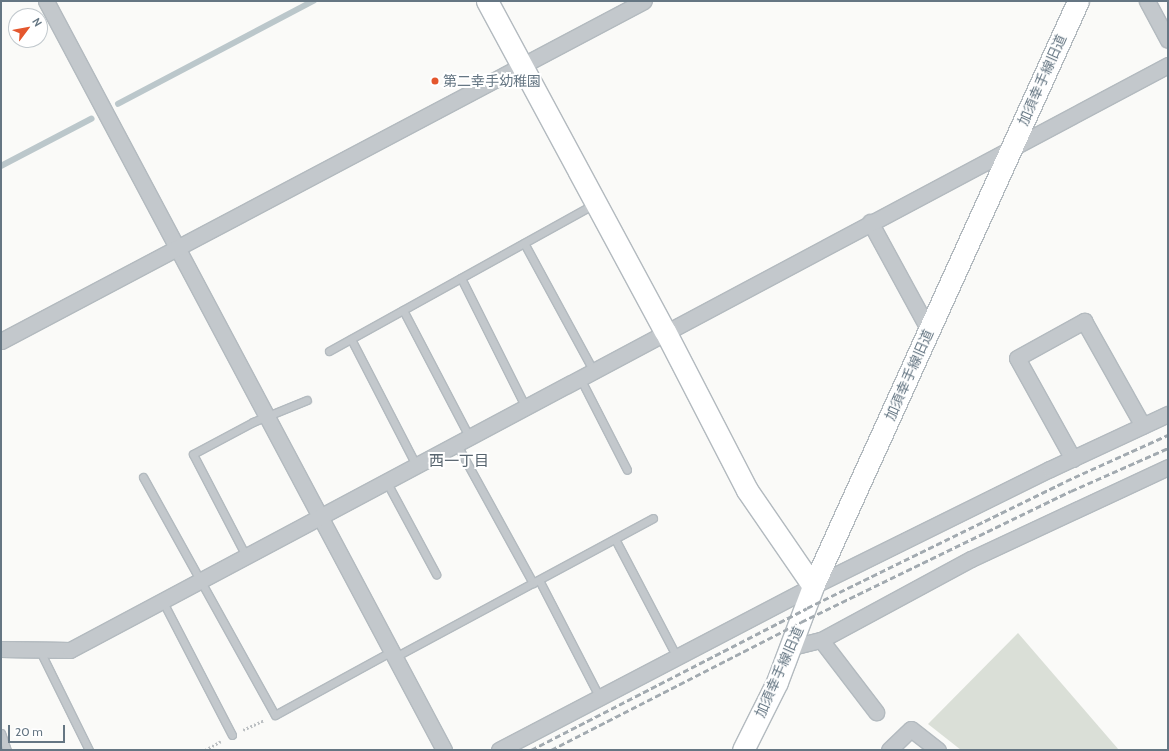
<!DOCTYPE html>
<meta charset="utf-8">
<style>
body{margin:0}
#map{position:relative;width:1169px;height:751px;overflow:hidden;background:#fafaf8;font-family:Cabin,"Noto Sans JP",sans-serif}
div>[style]{position:absolute}
.green>*{inset:0;background:#dadfd7}
.stream>*{height:5.5px;margin:-2.75px;padding:0 2.75px;transform-origin:2.75px;border-radius:2.75px;background:#bbc7cb}
.path>*{height:2.5px;margin-top:-1.25px;transform-origin:0;background:repeating-linear-gradient(90deg,#bbbfc2 0 2px,transparent 0 4px)}
.roads{filter:drop-shadow(1px 0 #b3babf) drop-shadow(-1px 0 #b3babf) drop-shadow(0 1px #b3babf) drop-shadow(0 -1px #b3babf)}
.lane>*{height:7px;margin:-3.5px;padding:0 3.5px;transform-origin:3.5px;border-radius:3.5px;background:#c3c8cc}
.street>*{height:15px;margin:-7.5px;padding:0 7.5px;transform-origin:7.5px;border-radius:7.5px;background:#c3c8cc}
.secondary>*{height:21px;margin:-10.5px;padding:0 10.5px;transform-origin:10.5px;border-radius:10.5px;background:#fff}
.rail>*{height:3px;margin-top:-1.5px;transform-origin:0;background:repeating-linear-gradient(90deg,#a2aab0 0 6px,transparent 0 9px)}
.dots>*{width:11px;height:11px;translate:-50% -50%;box-sizing:border-box;border:2px solid #fff;border-radius:50%}
span{translate:-50% -50%;white-space:nowrap;text-align:center;line-height:1.15;-webkit-text-stroke:4px #fff;paint-order:stroke}
.street-label{font-size:14px;color:#657683}
.poi-label{font-size:14px;color:#657683}
.left{translate:0 -50%;text-align:left}
.neighbourhood-label{font-size:15px;color:#57646e}
.frame{position:absolute;inset:0;border:2px solid #657683;pointer-events:none}
.north{position:absolute;left:8px;top:8px;width:40px;height:40px;box-sizing:border-box;background:#fff;border:1px solid #c1c8cd;border-radius:50%;rotate:58deg;font-size:11px;font-weight:700;line-height:16px;text-align:center;color:#657683}
.north::after{content:'';display:block;margin:auto;width:14px;height:18px;background:#e4572e;clip-path:polygon(50% 0,100% 100%,50% 72%,0 100%)}
.scale{position:absolute;left:8px;top:725px;width:57px;height:18px;box-sizing:border-box;border:2px solid #657683;border-top:0;padding-left:5px;font-size:12px;line-height:14px;white-space:nowrap;color:#657683;-webkit-text-stroke:3px #fff;paint-order:stroke}
</style>
<div id="map">
<div class="green">
<i style="clip-path:polygon(1018px 633px,1119px 750px,961px 750px,928px 724px)"></i>
</div>
<div class="stream">
<i style="left:118px;top:104px;width:221px;rotate:-27.8deg"></i>
<i style="left:1px;top:166px;width:102px;rotate:-27.6deg"></i>
</div>
<div class="path">
<i style="left:243px;top:730px;width:23px;rotate:-25deg"></i>
<i style="left:205px;top:750px;width:18px;rotate:-29deg"></i>
</div>
<div class="roads">
<div class="lane">
<i style="left:524px;top:243px;width:145px;rotate:61.5deg"></i>
<i style="left:461px;top:278px;width:143px;rotate:63.4deg"></i>
<i style="left:403px;top:310px;width:142px;rotate:62.4deg"></i>
<i style="left:351px;top:339px;width:142px;rotate:62.7deg"></i>
<i style="left:329px;top:351px;width:303px;rotate:-29deg"></i>
<i style="left:580px;top:378px;width:103px;rotate:62.9deg"></i>
<i style="left:456px;top:443px;width:160px;rotate:61.2deg"></i>
<i style="left:143px;top:477px;width:272px;rotate:61deg"></i>
<i style="left:275px;top:715px;width:133px;rotate:-28.7deg"></i>
<i style="left:386px;top:481px;width:106px;rotate:61.7deg"></i>
<i style="left:615px;top:539px;width:133px;rotate:62.3deg"></i>
<i style="left:246px;top:556px;width:115px;rotate:-117.5deg"></i>
<i style="left:193px;top:454px;width:68px;rotate:-28.1deg"></i>
<i style="left:253px;top:422px;width:58px;rotate:-22.2deg"></i>
<i style="left:539px;top:580px;width:133px;rotate:62.7deg"></i>
<i style="left:162px;top:600px;width:152px;rotate:62.6deg"></i>
<i style="left:39px;top:649px;width:113px;rotate:63.7deg"></i>
<i style="left:395px;top:657px;width:293px;rotate:-28.3deg"></i>
<i style="left:1px;top:733px;width:18px;rotate:71deg"></i>
</div>
<div class="street">
<i style="left:46px;top:1px;width:848px;rotate:62.01deg"></i>
<i style="left:1147px;top:1px;width:44px;rotate:61.7deg"></i>
<i style="left:870px;top:222px;width:123px;rotate:61.4deg"></i>
<i style="left:1px;top:341px;width:727px;rotate:-27.87deg"></i>
<i style="left:1073px;top:459px;width:115px;rotate:-119deg"></i>
<i style="left:1017px;top:358px;width:77px;rotate:-28.9deg"></i>
<i style="left:1084px;top:321px;width:120px;rotate:60.7deg"></i>
<i style="left:821px;top:640px;width:170px;rotate:-28.4deg"></i>
<i style="left:971px;top:559px;width:217px;rotate:-25deg"></i>
<i style="left:792px;top:647px;width:30px;rotate:-14deg"></i>
<i style="left:821px;top:640px;width:91px;rotate:52.6deg"></i>
<i style="left:1px;top:649px;width:69px;rotate:0.8deg"></i>
<i style="left:70px;top:650px;width:1244px;rotate:-28.05deg"></i>
<i style="left:499px;top:750px;width:354px;rotate:-27.6deg"></i>
<i style="left:813px;top:586px;width:264px;rotate:-26.3deg"></i>
<i style="left:1050px;top:469px;width:130px;rotate:-25deg"></i>
<i style="left:889px;top:750px;width:30px;rotate:-44deg"></i>
<i style="left:911px;top:729px;width:34px;rotate:38deg"></i>
</div>
<div class="secondary">
<i style="left:487px;top:1px;width:375px;rotate:61.7deg"></i>
<i style="left:665px;top:331px;width:179px;rotate:62.7deg"></i>
<i style="left:747px;top:490px;width:116px;rotate:55.5deg"></i>
<i style="left:743px;top:750px;width:76px;rotate:-63.4deg"></i>
<i style="left:777px;top:682px;width:103px;rotate:-69.4deg"></i>
<i style="left:813px;top:586px;width:642px;rotate:-65.63deg"></i>
</div>
</div>
<div class="rail">
<i style="left:531px;top:750px;width:310px;rotate:-27.2deg"></i>
<i style="left:807px;top:608px;width:288px;rotate:-26.1deg"></i>
<i style="left:1066px;top:481px;width:112px;rotate:-24.3deg"></i>
<i style="left:551px;top:750px;width:281px;rotate:-27.1deg"></i>
<i style="left:801px;top:622px;width:300px;rotate:-25.9deg"></i>
<i style="left:1071px;top:491px;width:106px;rotate:-23.9deg"></i>
</div>
<div class="dots">
<i style="left:435px;top:81px;background:#e4572e"></i>
</div>
<div class="street-label">
<span style="left:1042px;top:80px;rotate:-66deg">加須幸手線旧道</span>
<span style="left:909px;top:375px;rotate:-66deg">加須幸手線旧道</span>
<span style="left:779px;top:672px;rotate:-66deg">加須幸手線旧道</span>
</div>
<div class="poi-label">
<span class="left" style="left:443px;top:81px">第二幸手幼稚園</span>
</div>
<div class="neighbourhood-label">
<span style="left:459px;top:462px">西一丁目</span>
</div>
<div class="frame"></div>
<div class="north">N</div>
<div class="scale">20 m</div>
</div>
